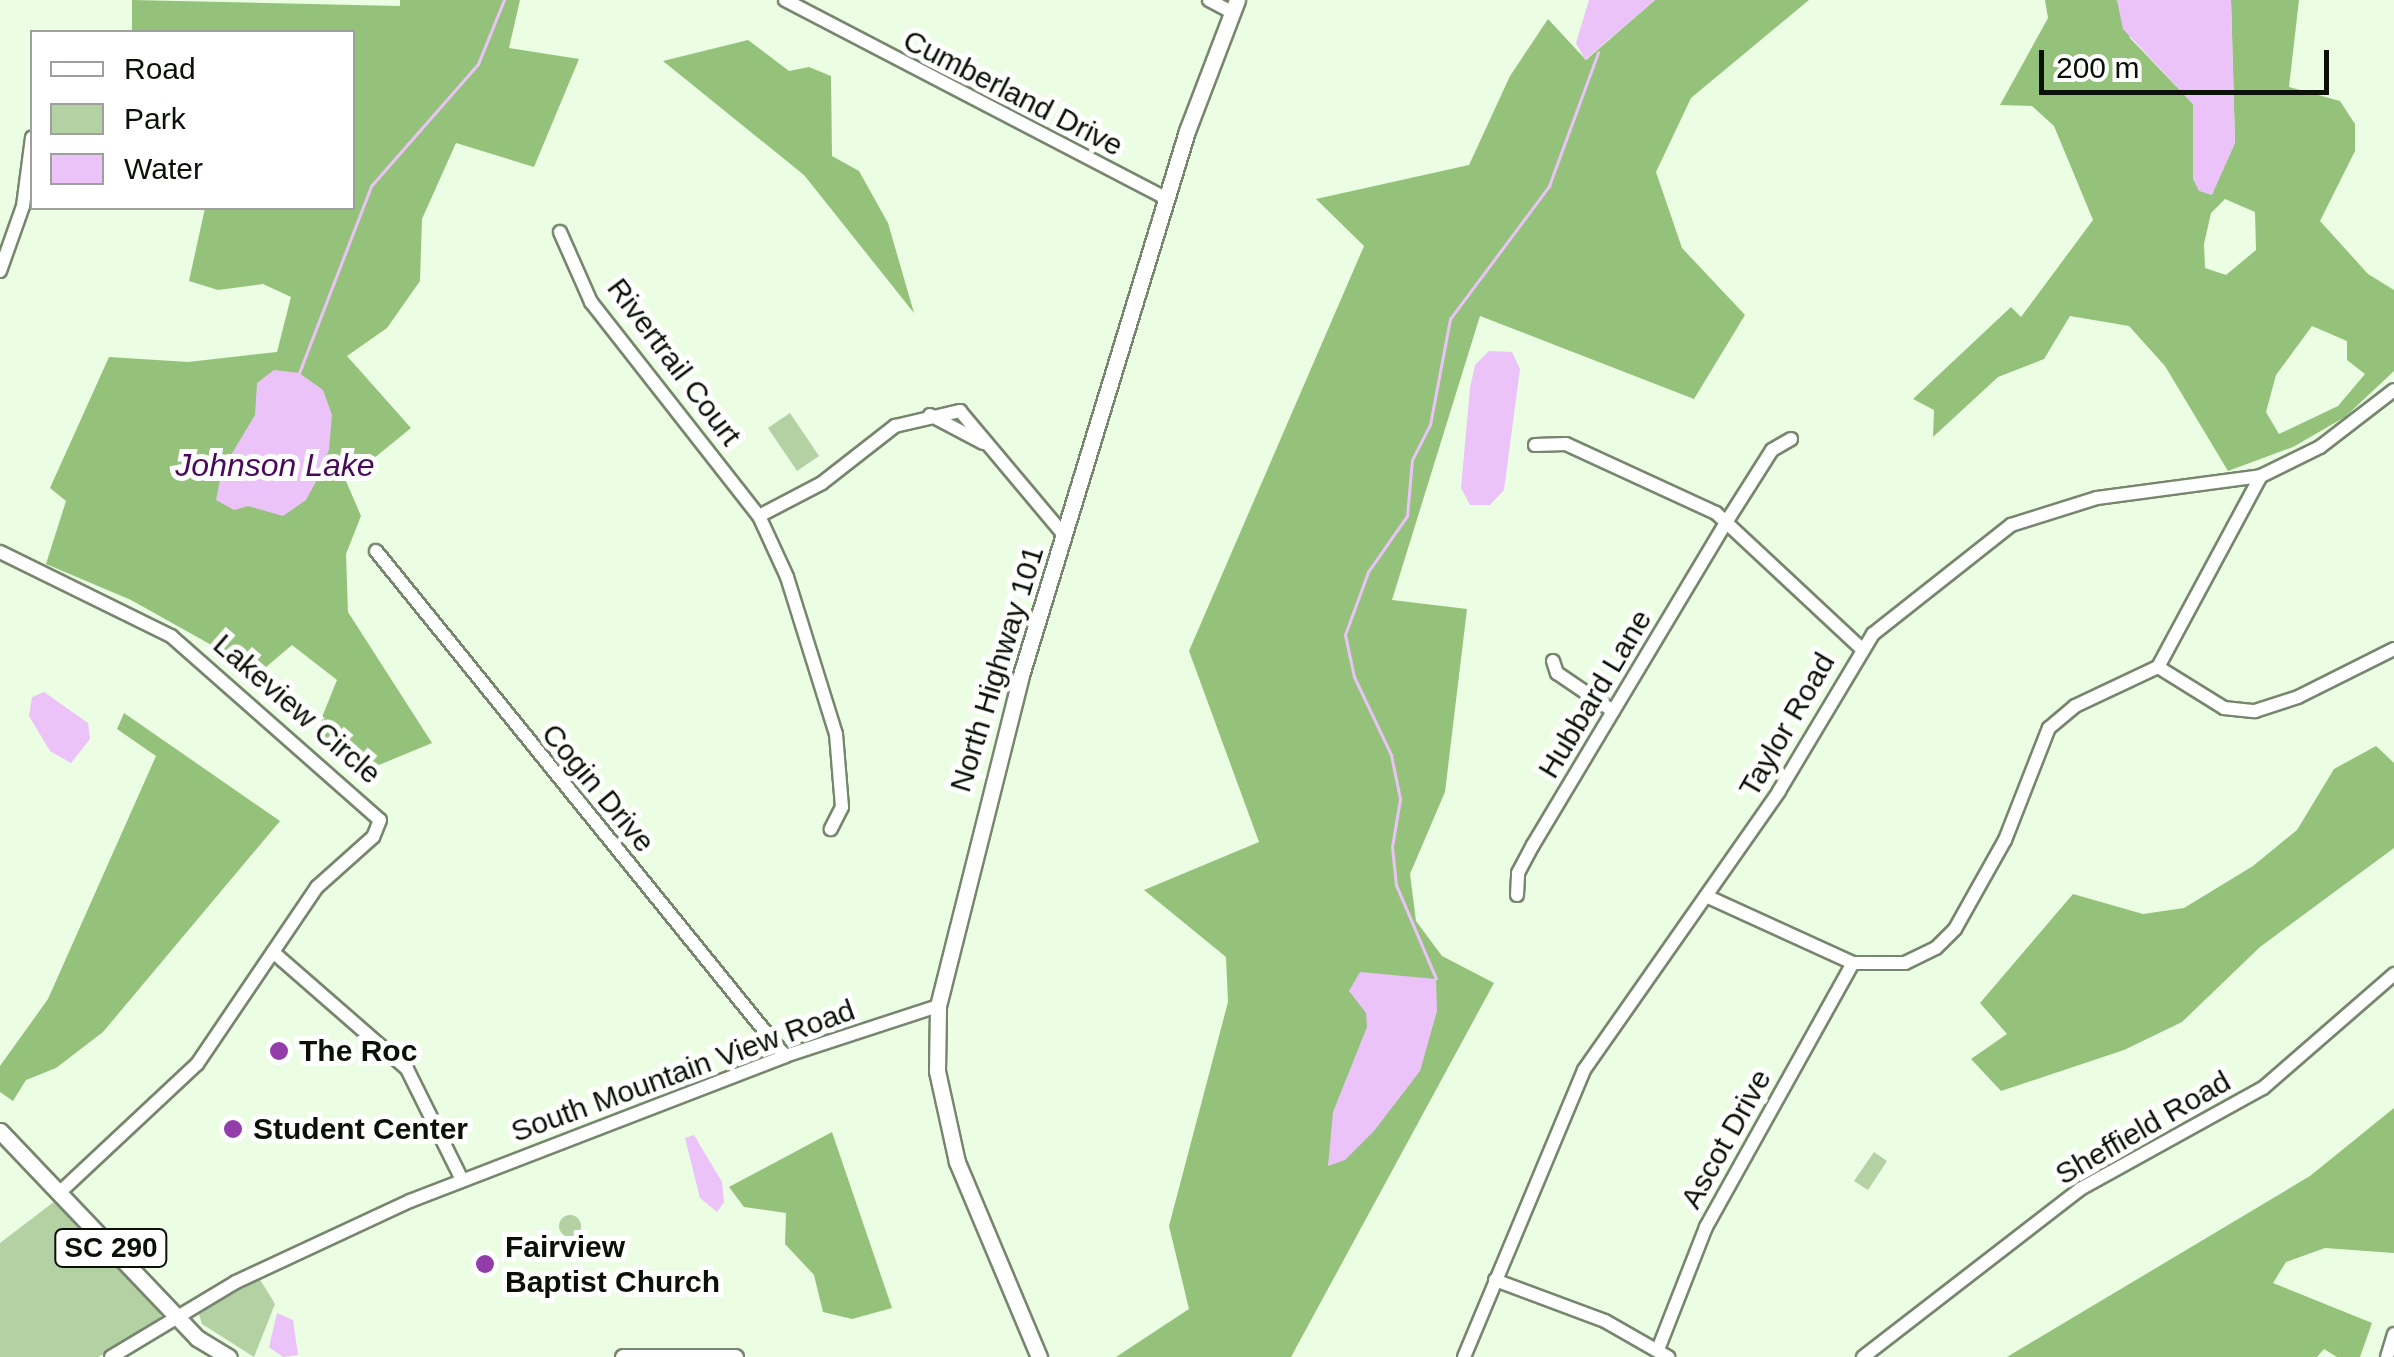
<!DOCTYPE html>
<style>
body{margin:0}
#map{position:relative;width:2394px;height:1357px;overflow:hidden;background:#ebfde2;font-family:Helvetica,sans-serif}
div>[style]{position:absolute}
.green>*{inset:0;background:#b4d1a4}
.round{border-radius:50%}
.forest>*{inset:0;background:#95c27b}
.water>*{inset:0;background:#ecc3f9}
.stream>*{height:2.5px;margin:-1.25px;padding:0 1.25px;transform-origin:1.25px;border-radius:1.25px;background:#ecc3f9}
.roads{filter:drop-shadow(2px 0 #77866e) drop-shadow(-2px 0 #77866e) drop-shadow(0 2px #77866e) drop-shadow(0 -2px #77866e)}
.minor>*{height:12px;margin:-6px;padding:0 6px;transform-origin:6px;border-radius:6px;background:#fff}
.major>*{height:15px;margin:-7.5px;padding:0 7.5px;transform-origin:7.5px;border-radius:7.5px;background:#fff}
.dots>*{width:28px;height:28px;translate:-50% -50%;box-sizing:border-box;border:5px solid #fff;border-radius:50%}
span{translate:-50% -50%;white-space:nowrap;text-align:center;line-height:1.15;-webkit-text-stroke:10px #fff;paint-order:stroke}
.shield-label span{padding:2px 8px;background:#fff;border:2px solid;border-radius:8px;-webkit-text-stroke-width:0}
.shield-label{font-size:28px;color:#0b1108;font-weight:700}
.street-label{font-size:30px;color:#0b1108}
.poi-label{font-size:30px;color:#0b1108;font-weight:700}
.left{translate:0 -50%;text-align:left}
.water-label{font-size:32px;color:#4a085b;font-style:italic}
.legend{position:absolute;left:30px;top:30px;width:325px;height:180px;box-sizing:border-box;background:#fff;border:2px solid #9da09c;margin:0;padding:12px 18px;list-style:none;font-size:30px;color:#0b1108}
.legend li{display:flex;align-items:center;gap:20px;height:50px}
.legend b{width:50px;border:2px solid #9da09c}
.scale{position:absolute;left:2039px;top:50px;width:290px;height:45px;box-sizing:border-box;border:5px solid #0b1108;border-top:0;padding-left:12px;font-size:30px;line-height:35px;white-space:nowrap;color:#0b1108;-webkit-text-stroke:8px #fff;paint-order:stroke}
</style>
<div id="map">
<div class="green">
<i style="clip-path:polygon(790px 413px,819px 456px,797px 471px,768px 428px)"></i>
<i style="clip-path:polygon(1874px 1152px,1887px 1161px,1868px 1190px,1854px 1181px)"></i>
<i style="clip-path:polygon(55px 1201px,160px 1307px,161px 1318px,153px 1329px,98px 1357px,0 1357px,0 1243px)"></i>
<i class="round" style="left:559px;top:1215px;width:22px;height:22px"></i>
<i style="clip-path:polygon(259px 1278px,275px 1304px,254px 1357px,202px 1324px,199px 1314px)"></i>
</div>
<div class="forest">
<i style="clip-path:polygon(132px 0,400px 6px,400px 0,520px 0,509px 48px,579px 59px,534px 167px,456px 143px,422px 219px,420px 281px,387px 328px,347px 356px,411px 428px,346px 481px,361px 516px,346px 554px,348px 612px,432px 743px,362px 772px,314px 737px,337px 680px,292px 645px,252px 679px,215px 647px,131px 600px,46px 564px,66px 501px,50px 488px,109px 357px,188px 362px,277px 352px,291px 297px,263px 284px,218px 290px,189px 281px,205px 208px,352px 208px,352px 32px,132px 32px)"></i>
<i style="clip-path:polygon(1655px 0,1809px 0,1691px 98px,1656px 172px,1682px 248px,1745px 315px,1694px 399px,1480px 316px,1392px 600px,1467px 609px,1445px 792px,1410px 874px,1416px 921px,1442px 956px,1494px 983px,1291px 1357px,1116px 1357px,1189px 1309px,1169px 1226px,1228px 1002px,1226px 957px,1144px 890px,1259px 842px,1189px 651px,1364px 246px,1316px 199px,1469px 165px,1510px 76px,1548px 19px,1586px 60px)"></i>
<i style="clip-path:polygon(evenodd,2045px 0,2117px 0,2130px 38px,2193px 104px,2193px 179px,2211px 195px,2235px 143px,2231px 0,2299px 0,2289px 87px,2340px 101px,2355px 124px,2355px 151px,2320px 221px,2368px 274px,2394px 290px,2394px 371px,2345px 417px,2293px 447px,2228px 471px,2165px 366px,2129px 326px,2070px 316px,2044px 359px,1998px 377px,1933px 437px,1934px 410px,1913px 399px,2011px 307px,2021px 317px,2093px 220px,2054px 126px,2032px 106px,2000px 105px,2048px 18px,2045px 0,2225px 199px,2255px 212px,2256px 250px,2226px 275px,2205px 268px,2204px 244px,2211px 213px,2225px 199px,2045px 0,2312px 326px,2347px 341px,2347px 360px,2365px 374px,2338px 406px,2279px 434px,2266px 412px,2276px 375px,2312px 326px)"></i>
<i style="clip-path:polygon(748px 40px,789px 71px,809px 67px,831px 76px,832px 156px,859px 171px,888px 223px,914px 313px,804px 175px,663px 61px)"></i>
<i style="clip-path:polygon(124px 713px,280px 821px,103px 1032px,56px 1068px,26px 1080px,13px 1101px,0 1092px,0 1066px,48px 999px,156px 756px,117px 729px)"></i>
<i style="clip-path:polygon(2376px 746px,2394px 763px,2394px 848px,2260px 947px,2182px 1022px,2124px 1050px,2001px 1091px,1971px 1059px,2007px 1034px,1980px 1003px,2073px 894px,2143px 914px,2184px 908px,2253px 866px,2297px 830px,2334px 769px)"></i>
<i style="clip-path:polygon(2394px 1108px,2394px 1253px,2325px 1248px,2286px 1262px,2273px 1283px,2372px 1323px,2360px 1357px,2337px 1357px,2324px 1349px,2317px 1357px,2007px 1357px,2310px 1176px)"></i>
<i style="clip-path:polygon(832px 1132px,892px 1308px,852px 1319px,823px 1312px,814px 1275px,785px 1244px,786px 1213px,744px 1207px,729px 1187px)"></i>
</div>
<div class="water">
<i style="clip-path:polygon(1589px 0,1655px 0,1585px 60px,1576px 43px)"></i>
<i style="clip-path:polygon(2117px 0,2231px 0,2235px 143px,2212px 195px,2199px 191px,2193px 179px,2193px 104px,2123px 29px)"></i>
<i style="clip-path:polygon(1489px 351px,1512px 352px,1520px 369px,1504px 490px,1490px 505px,1470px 505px,1461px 488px,1470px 388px,1475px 365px)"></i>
<i style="clip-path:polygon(274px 370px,299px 373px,323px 390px,332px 415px,329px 450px,317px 480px,306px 500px,283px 516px,248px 506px,234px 510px,216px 500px,222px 470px,255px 415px,257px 383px)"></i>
<i style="clip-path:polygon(44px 692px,88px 723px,90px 739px,71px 763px,50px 751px,29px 716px,32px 697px)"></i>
<i style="clip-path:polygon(1360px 972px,1436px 979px,1437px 1011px,1420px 1071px,1374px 1131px,1345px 1160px,1328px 1166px,1333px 1112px,1367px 1027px,1366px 1013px,1349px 991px)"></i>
<i style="clip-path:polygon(694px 1135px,722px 1182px,724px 1202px,717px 1212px,700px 1198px,685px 1138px)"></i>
<i style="clip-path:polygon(277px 1313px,293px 1320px,298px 1355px,283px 1357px,269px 1347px)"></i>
</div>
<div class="stream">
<i style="left:299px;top:373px;width:200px;rotate:-68.9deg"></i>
<i style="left:371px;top:186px;width:162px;rotate:-48.7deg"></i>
<i style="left:478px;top:64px;width:69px;rotate:-67.9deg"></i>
<i style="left:1436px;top:979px;width:102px;rotate:-113.1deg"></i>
<i style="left:1396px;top:885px;width:38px;rotate:-96deg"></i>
<i style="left:1392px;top:847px;width:49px;rotate:-80.5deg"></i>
<i style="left:1400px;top:799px;width:45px;rotate:-101.6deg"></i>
<i style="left:1391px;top:755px;width:86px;rotate:-115.4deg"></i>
<i style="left:1354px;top:677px;width:43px;rotate:-102.1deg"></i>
<i style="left:1345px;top:635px;width:67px;rotate:-69.9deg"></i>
<i style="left:1368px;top:572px;width:68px;rotate:-55.1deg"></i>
<i style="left:1407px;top:516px;width:56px;rotate:-84.9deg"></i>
<i style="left:1412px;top:460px;width:39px;rotate:-63deg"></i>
<i style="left:1430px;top:425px;width:108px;rotate:-79.3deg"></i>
<i style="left:1450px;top:319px;width:166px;rotate:-53.3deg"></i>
<i style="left:1549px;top:186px;width:142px;rotate:-69.8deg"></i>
</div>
<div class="roads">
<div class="minor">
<i style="left:785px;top:0;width:431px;rotate:27.5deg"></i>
<i style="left:1209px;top:0;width:26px;rotate:28deg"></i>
<i style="left:560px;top:232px;width:77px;rotate:66.1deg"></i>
<i style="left:591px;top:302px;width:272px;rotate:51.9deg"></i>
<i style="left:759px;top:516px;width:67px;rotate:65.3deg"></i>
<i style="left:787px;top:577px;width:164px;rotate:72.7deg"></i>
<i style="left:836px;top:734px;width:73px;rotate:85.3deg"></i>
<i style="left:842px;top:807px;width:25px;rotate:117deg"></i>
<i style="left:0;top:271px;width:69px;rotate:-70.5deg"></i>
<i style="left:23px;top:206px;width:69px;rotate:-82.5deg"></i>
<i style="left:930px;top:415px;width:60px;rotate:27.8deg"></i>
<i style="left:1535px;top:445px;width:31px;rotate:-2deg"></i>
<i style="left:1566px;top:444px;width:165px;rotate:24.7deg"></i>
<i style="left:1716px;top:513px;width:198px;rotate:43deg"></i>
<i style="left:759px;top:516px;width:71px;rotate:-27.6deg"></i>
<i style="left:822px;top:483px;width:93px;rotate:-38deg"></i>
<i style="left:895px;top:426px;width:67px;rotate:-13deg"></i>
<i style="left:960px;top:411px;width:163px;rotate:50deg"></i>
<i style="left:376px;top:551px;width:650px;rotate:51deg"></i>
<i style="left:0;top:552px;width:191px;rotate:26.2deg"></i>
<i style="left:171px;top:636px;width:278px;rotate:41.4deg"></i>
<i style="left:380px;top:820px;width:18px;rotate:112deg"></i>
<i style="left:373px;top:837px;width:75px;rotate:138.2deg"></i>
<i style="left:317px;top:887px;width:214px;rotate:124.1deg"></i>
<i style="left:197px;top:1064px;width:189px;rotate:136.9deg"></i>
<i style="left:1553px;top:661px;width:13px;rotate:72deg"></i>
<i style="left:1557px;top:673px;width:68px;rotate:34.2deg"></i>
<i style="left:2158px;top:667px;width:78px;rotate:31.8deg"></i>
<i style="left:2224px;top:708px;width:31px;rotate:6deg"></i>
<i style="left:2255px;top:711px;width:45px;rotate:-18deg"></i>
<i style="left:2298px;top:697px;width:107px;rotate:-26.6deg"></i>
<i style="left:1517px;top:895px;width:22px;rotate:-87deg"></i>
<i style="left:1518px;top:873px;width:32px;rotate:-62deg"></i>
<i style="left:1533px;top:845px;width:378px;rotate:-59.1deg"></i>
<i style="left:1727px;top:521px;width:84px;rotate:-57.6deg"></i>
<i style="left:1772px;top:450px;width:22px;rotate:-30deg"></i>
<i style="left:1706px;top:896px;width:162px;rotate:24.5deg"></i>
<i style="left:1853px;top:963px;width:52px"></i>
<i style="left:1905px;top:963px;width:34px;rotate:-26deg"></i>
<i style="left:1936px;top:948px;width:27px;rotate:-45deg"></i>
<i style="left:1955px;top:929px;width:102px;rotate:-60.7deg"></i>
<i style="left:2005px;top:840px;width:120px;rotate:-68.6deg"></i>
<i style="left:2049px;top:728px;width:34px;rotate:-40deg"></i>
<i style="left:2075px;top:706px;width:92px;rotate:-25.2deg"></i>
<i style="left:2158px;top:667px;width:217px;rotate:-61.7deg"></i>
<i style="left:273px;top:952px;width:178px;rotate:41.1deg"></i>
<i style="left:407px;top:1069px;width:124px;rotate:63.6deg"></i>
<i style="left:1495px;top:1280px;width:117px;rotate:20.4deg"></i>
<i style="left:1605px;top:1321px;width:73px;rotate:29.7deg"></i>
<i style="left:1659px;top:1347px;width:129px;rotate:-68.6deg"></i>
<i style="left:1706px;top:1227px;width:302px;rotate:-60.9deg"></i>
<i style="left:111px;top:1357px;width:146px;rotate:-31deg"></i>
<i style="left:236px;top:1282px;width:192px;rotate:-25deg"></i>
<i style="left:410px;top:1201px;width:402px;rotate:-21.1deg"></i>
<i style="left:785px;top:1056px;width:161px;rotate:-18.1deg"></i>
<i style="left:1464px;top:1357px;width:311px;rotate:-67.3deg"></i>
<i style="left:1584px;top:1070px;width:340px;rotate:-55deg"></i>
<i style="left:1779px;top:791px;width:183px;rotate:-59.1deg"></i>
<i style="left:1873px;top:634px;width:176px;rotate:-38.3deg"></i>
<i style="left:2011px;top:525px;width:90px;rotate:-17.4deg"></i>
<i style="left:2097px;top:498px;width:165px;rotate:-7.6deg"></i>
<i style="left:2261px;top:476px;width:66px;rotate:-26.2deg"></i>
<i style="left:2320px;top:447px;width:93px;rotate:-37.6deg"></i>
<i style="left:1863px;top:1357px;width:274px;rotate:-37.7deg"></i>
<i style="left:2080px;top:1189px;width:209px;rotate:-28.9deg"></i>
<i style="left:2263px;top:1088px;width:174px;rotate:-41deg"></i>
<i style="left:2387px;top:1357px;width:24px;rotate:-73deg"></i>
</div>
<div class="major">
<i style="left:0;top:1131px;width:286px;rotate:46.4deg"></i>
<i style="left:197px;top:1338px;width:37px;rotate:31deg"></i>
<i style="left:623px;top:1357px;width:112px"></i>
<i style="left:1039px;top:1357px;width:212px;rotate:-112.8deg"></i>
<i style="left:957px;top:1162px;width:93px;rotate:-102.4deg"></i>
<i style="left:937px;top:1071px;width:65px;rotate:-89.1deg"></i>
<i style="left:938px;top:1006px;width:341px;rotate:-75.9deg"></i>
<i style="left:1021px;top:675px;width:569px;rotate:-73.03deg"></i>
<i style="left:1187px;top:131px;width:140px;rotate:-69.1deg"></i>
</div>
</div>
<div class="dots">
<i style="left:279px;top:1051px;background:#933dab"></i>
<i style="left:233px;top:1129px;background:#933dab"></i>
<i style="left:485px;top:1264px;background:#933dab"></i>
</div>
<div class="shield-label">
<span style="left:111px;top:1248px">SC 290</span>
</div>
<div class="street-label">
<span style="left:1013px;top:93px;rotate:27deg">Cumberland Drive</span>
<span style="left:674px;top:362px;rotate:53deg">Rivertrail Court</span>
<span style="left:997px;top:669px;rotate:-73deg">North Highway 101</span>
<span style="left:1595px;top:694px;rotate:-59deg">Hubbard Lane</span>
<span style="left:297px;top:709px;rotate:41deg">Lakeview Circle</span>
<span style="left:1787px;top:725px;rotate:-60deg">Taylor Road</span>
<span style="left:598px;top:788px;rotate:50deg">Cogin Drive</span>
<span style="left:683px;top:1071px;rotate:-20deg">South Mountain View Road</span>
<span style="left:2143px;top:1128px;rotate:-30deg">Sheffield Road</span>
<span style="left:1726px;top:1139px;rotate:-61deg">Ascot Drive</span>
</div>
<div class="poi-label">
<span class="left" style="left:299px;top:1051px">The Roc</span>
<span class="left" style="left:253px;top:1129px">Student Center</span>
<span class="left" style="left:505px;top:1264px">Fairview<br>Baptist Church</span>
</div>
<div class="water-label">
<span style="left:275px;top:465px">Johnson Lake</span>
</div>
<ul class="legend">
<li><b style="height:12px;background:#fff"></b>Road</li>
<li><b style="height:28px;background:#b4d1a4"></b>Park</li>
<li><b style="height:28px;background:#ecc3f9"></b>Water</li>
</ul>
<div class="scale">200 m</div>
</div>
